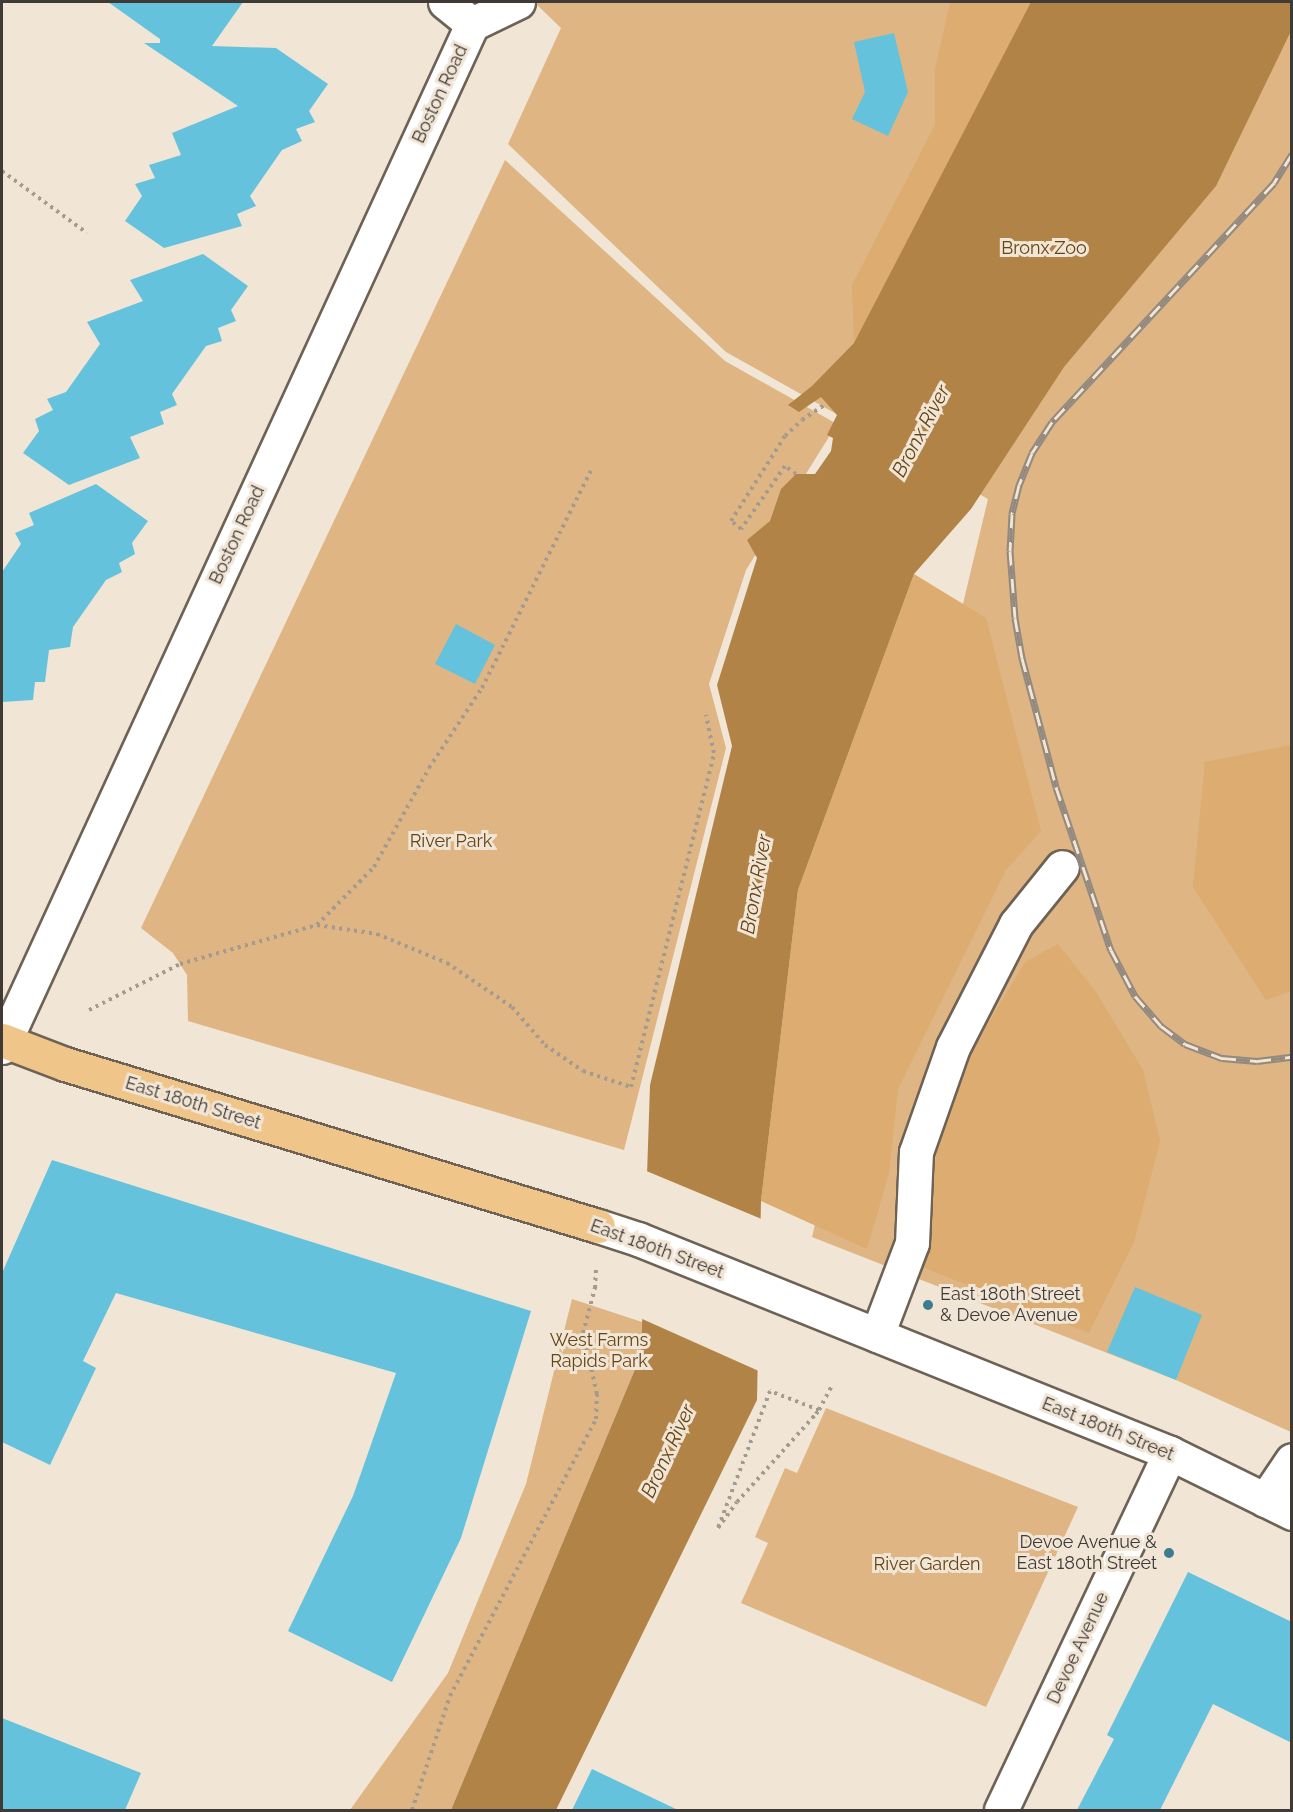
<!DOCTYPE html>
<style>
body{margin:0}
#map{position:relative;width:1293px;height:1812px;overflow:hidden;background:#f1e5d6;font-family:Raleway,sans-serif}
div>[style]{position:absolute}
.green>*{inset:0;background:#deb583}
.forest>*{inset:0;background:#dcac70}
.water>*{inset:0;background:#b28347}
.pier>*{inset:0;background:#f1e5d6}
.building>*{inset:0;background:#65c2dd}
.path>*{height:4px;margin-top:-2px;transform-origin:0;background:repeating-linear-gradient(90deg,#a49b90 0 3px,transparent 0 7.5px)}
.roads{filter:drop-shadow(2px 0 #6d6255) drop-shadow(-2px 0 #6d6255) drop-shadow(0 2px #6d6255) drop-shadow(0 -2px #6d6255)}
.minor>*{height:33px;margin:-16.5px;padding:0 16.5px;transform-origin:16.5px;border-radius:16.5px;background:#fff}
.major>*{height:33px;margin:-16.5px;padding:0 16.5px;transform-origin:16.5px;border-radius:16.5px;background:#efc589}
.rail>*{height:7px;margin-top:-3.5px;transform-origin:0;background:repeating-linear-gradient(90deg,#f1e5d6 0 14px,#928a80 0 28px);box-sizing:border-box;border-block:2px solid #928a80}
.dots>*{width:16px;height:16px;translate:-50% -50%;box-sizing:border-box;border:3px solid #f1e5d6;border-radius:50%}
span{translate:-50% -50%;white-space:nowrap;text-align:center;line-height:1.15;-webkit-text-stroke:6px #f1e5d6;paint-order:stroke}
.street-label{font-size:18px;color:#3f3a35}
.park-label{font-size:18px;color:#654415}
.poi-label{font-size:18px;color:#3f3a35}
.left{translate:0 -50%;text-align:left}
.right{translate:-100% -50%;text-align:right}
.water-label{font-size:20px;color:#644314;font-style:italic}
.frame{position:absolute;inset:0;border:3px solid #3f3a35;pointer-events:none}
</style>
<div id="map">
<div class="green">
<i style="clip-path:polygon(534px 2px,1291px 2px,1291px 1432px,1176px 1380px,812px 1237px,988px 499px,726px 352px,508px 144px,561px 28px)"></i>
<i style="clip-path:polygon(505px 160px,725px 361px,837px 424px,746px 570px,709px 684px,726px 748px,624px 1150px,188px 1021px,187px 975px,173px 953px,141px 928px)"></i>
<i style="clip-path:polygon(572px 1299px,642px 1322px,641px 1355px,451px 1810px,350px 1810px,448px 1673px,526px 1484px)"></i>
<i style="clip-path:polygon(826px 1408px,1078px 1507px,986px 1707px,741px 1603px,768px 1543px,755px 1537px,785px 1468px,797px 1473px)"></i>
</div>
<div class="forest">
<i style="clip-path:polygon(950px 2px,1031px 2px,854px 343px,852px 285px,935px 125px,935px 70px)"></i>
<i style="clip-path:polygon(914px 574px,986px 618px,1041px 831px,1006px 870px,898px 1089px,889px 1173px,867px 1249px,761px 1201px,798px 890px)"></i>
<i style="clip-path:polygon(1291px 745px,1291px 991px,1266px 1000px,1193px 887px,1205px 762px)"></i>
<i style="clip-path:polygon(1058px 944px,1096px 992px,1143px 1070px,1160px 1141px,1134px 1242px,1089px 1333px,922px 1267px,940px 1126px,972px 1051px,1025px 962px)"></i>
</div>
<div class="water">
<i style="clip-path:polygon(1031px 2px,1291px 2px,1291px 31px,1216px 186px,1064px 367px,971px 509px,914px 574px,798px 890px,761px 1201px,757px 1400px,556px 1810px,451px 1810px,641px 1355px,650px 1085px,732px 746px,717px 685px,757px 558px,747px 540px,770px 521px,781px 489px,796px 474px,815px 474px,831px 451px,833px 438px,827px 435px,837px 415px,821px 397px,799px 412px,788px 405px,812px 386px,854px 343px)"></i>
</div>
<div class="pier">
<i style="clip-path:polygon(644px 1170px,764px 1220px,761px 1372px,640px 1318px)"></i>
</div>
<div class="building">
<i style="clip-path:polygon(108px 2px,243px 2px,212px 46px,276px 48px,328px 84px,309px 111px,315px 122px,296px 129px,302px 141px,282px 150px,250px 196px,256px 206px,237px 214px,242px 226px,164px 248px,125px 221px,142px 196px,135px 184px,155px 178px,149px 165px,181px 155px,172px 133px,238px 106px,144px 43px,160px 43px,160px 39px)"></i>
<i style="clip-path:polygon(894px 33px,908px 92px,888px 136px,852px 119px,865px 92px,854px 42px)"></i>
<i style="clip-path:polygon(203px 254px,248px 286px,231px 310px,236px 321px,218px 328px,222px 341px,206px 346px,172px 394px,177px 405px,160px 412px,164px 424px,130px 437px,140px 458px,69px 485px,23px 453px,39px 431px,35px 419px,53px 410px,47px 399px,66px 392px,100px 344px,87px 322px,143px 301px,130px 280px)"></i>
<i style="clip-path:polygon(96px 484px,148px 521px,132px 543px,135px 554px,119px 563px,122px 572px,106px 580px,73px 627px,70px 647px,49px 650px,45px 682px,35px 682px,33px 700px,2px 702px,2px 572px,21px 544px,15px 533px,34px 525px,29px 513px)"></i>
<i style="clip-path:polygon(456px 624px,495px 645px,475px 684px,435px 664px)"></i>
<i style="clip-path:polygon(52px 1160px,531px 1311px,461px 1538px,392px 1682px,288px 1631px,353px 1496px,396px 1373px,116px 1293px,83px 1361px,96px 1368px,50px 1465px,2px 1442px,2px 1273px)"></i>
<i style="clip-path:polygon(1135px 1287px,1202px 1315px,1176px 1380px,1107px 1352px)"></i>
<i style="clip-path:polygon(1188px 1572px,1292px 1622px,1292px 1743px,1213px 1704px,1160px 1810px,1077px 1810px,1114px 1739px,1107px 1735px)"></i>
<i style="clip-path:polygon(2px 1718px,141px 1773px,125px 1810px,2px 1810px)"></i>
<i style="clip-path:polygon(592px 1769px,678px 1810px,572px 1810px)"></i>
</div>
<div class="path">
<i style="left:2px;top:171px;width:105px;rotate:36.1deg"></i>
<i style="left:796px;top:474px;width:14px;rotate:-144deg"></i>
<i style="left:785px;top:466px;width:77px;rotate:124.9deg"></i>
<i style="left:741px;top:529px;width:13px;rotate:-141deg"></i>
<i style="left:731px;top:521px;width:101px;rotate:-57.6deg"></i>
<i style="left:785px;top:436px;width:23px;rotate:-43deg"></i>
<i style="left:802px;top:420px;width:30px;rotate:-34deg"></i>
<i style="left:317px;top:925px;width:61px;rotate:8.5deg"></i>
<i style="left:377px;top:934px;width:76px;rotate:22.5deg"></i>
<i style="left:447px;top:963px;width:78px;rotate:34.1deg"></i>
<i style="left:512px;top:1007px;width:50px;rotate:49deg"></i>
<i style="left:545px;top:1045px;width:46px;rotate:34.4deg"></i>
<i style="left:583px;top:1071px;width:51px;rotate:18.4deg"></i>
<i style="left:631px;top:1087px;width:344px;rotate:-76deg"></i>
<i style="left:714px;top:753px;width:39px;rotate:-102deg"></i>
<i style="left:89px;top:1010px;width:102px;rotate:-26.8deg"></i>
<i style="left:180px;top:964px;width:142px;rotate:-15.9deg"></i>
<i style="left:317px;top:925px;width:81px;rotate:-45.5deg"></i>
<i style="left:374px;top:867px;width:113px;rotate:-60.9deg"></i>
<i style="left:429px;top:768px;width:96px;rotate:-56.5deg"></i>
<i style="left:482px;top:688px;width:246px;rotate:-63.4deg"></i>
<i style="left:819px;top:1410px;width:53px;rotate:-158.8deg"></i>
<i style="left:770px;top:1391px;width:147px;rotate:110.8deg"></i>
<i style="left:718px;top:1528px;width:32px;rotate:-54deg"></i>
<i style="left:737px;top:1502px;width:118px;rotate:-48.1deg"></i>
<i style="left:816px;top:1414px;width:5px;rotate:-53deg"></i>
<i style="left:819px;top:1410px;width:27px;rotate:-62deg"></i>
<i style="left:412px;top:1810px;width:120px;rotate:-71.6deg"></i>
<i style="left:450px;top:1696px;width:313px;rotate:-62.2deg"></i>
<i style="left:596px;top:1419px;width:25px;rotate:-88deg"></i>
<i style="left:597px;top:1394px;width:63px;rotate:-102.9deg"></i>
<i style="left:583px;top:1333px;width:47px;rotate:-75.1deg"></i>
<i style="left:595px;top:1288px;width:22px;rotate:-87deg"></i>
</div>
<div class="roads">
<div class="minor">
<i style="left:445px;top:2px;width:35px;rotate:39deg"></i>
<i style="left:472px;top:24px;width:51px;rotate:-25.6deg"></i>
<i style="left:2px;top:1047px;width:1126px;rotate:-65.32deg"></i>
<i style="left:598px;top:1226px;width:42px;rotate:18deg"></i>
<i style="left:638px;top:1239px;width:573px;rotate:21.91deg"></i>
<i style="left:1170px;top:1453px;width:136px;rotate:26.2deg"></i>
<i style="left:877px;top:1335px;width:98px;rotate:-69.2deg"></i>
<i style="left:912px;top:1243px;width:91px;rotate:-87.5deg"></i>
<i style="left:916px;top:1152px;width:111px;rotate:-70.6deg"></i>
<i style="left:953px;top:1047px;width:138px;rotate:-62.9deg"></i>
<i style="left:1016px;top:924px;width:73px;rotate:-51.1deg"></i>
<i style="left:1265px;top:1500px;width:48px;rotate:-56deg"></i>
<i style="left:1001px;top:1810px;width:395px;rotate:-64.7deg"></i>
</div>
<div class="major">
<i style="left:2px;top:1040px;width:67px;rotate:20.9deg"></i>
<i style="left:65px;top:1064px;width:557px;rotate:16.91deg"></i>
</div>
</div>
<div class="rail">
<i style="left:1292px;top:154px;width:34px;rotate:122deg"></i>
<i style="left:1274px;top:183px;width:326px;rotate:132.9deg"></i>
<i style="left:1052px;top:422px;width:37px;rotate:123deg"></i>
<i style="left:1032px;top:453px;width:35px;rotate:112deg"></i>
<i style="left:1019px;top:485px;width:30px;rotate:104deg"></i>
<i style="left:1012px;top:514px;width:37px;rotate:93deg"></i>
<i style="left:1010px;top:551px;width:67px;rotate:85.7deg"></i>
<i style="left:1015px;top:618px;width:41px;rotate:80.1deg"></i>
<i style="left:1022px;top:658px;width:133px;rotate:75.2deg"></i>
<i style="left:1056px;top:787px;width:172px;rotate:71.4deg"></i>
<i style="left:1111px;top:950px;width:52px;rotate:62.4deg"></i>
<i style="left:1135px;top:996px;width:40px;rotate:49deg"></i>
<i style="left:1161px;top:1026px;width:30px;rotate:37deg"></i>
<i style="left:1185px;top:1044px;width:40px;rotate:21deg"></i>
<i style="left:1222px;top:1058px;width:35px;rotate:5deg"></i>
<i style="left:1257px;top:1061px;width:35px;rotate:-7deg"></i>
</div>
<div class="dots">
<i style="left:928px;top:1305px;background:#3b7c8f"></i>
<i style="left:1169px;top:1553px;background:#3b7c8f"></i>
</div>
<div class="street-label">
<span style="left:440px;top:94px;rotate:-65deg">Boston Road</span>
<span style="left:237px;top:535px;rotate:-65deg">Boston Road</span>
<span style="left:193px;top:1103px;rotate:17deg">East 180th Street</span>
<span style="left:657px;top:1249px;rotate:20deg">East 180th Street</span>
<span style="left:1108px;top:1429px;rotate:22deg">East 180th Street</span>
<span style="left:1078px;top:1648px;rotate:-65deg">Devoe Avenue</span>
</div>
<div class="park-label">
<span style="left:1044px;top:248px">Bronx Zoo</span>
<span style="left:451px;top:841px">River Park</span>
<span style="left:599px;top:1351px">West Farms<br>Rapids Park</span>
<span style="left:927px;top:1564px">River Garden</span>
</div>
<div class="poi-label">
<span class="left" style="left:940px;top:1305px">East 180th Street<br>&amp; Devoe Avenue</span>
<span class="right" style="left:1157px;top:1553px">Devoe Avenue &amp;<br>East 180th Street</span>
</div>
<div class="water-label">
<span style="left:921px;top:431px;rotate:-62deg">Bronx River</span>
<span style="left:756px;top:884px;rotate:-80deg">Bronx River</span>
<span style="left:668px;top:1451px;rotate:-65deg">Bronx River</span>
</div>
<div class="frame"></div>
</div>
